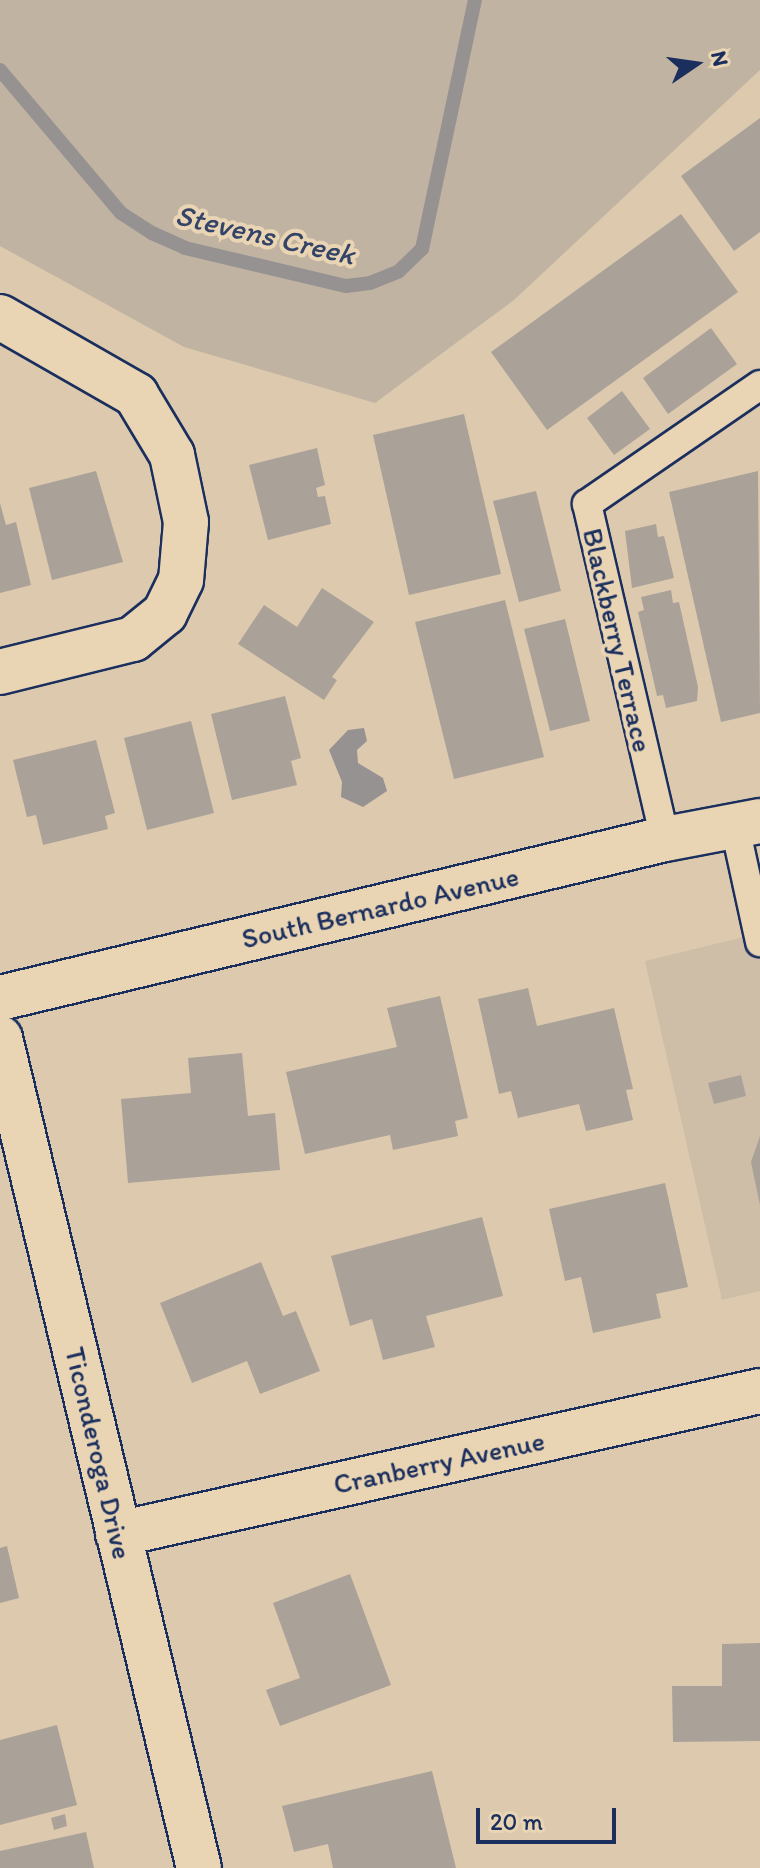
<!DOCTYPE html>
<style>
body{margin:0}
#map{position:relative;width:760px;height:1868px;overflow:hidden;background:#ddcaae;font-family:Itim,sans-serif}
div>[style]{position:absolute}
.built>*{inset:0;background:#cebea8}
.green>*{inset:0;background:#c0b3a2}
.water>*{inset:0;background:#979292}
.stream>*{height:14px;margin:-7px;padding:0 7px;transform-origin:7px;border-radius:7px;background:#979292}
.building>*{inset:0;background:#aaa199}
.roads{filter:drop-shadow(2px 0 #1b2f5e) drop-shadow(-2px 0 #1b2f5e) drop-shadow(0 2px #1b2f5e) drop-shadow(0 -2px #1b2f5e)}
.lane>*{height:28px;margin:-14px;padding:0 14px;transform-origin:14px;border-radius:14px;background:#e9d4b3}
.street>*{height:44px;margin:-22px;padding:0 22px;transform-origin:22px;border-radius:22px;background:#e9d4b3}
.secondary>*{height:44px;margin:-22px;padding:0 22px;transform-origin:22px;border-radius:22px;background:#e9d4b3}
span{translate:-50% -50%;white-space:nowrap;text-align:center;line-height:1.15;-webkit-text-stroke:8px #e9d4b3;paint-order:stroke}
.street-label{font-size:28px;color:#1b2f5e}
.water-label{font-size:30px;color:#344368;font-style:italic}
.north{position:absolute;left:656px;top:24px;width:80px;height:80px;-webkit-text-stroke:6px #e9d4b3;paint-order:stroke;rotate:77deg;font-size:22px;font-weight:700;line-height:32px;text-align:center;color:#1b2f5e}
.north::after{content:'';display:block;margin:auto;width:28px;height:36px;background:#1b2f5e;clip-path:polygon(50% 0,100% 100%,50% 72%,0 100%)}
.scale{position:absolute;left:476px;top:1808px;width:140px;height:36px;box-sizing:border-box;border:4px solid #1b2f5e;border-top:0;padding-left:10px;font-size:24px;line-height:28px;white-space:nowrap;color:#1b2f5e;-webkit-text-stroke:6px #e9d4b3;paint-order:stroke}
</style>
<div id="map">
<div class="built">
<i style="clip-path:polygon(760px 933px,760px 1291px,722px 1300px,645px 961px)"></i>
</div>
<div class="green">
<i style="clip-path:polygon(0 0,760px 0,760px 70px,514px 300px,375px 403px,184px 347px,0 246px)"></i>
</div>
<div class="water">
<i style="clip-path:polygon(364px 728px,367px 741px,357px 750px,358px 763px,383px 778px,387px 791px,363px 807px,341px 797px,342px 782px,329px 750px,348px 730px)"></i>
</div>
<div class="stream">
<i style="left:0;top:70px;width:187px;rotate:49.8deg"></i>
<i style="left:121px;top:213px;width:37px;rotate:33deg"></i>
<i style="left:152px;top:233px;width:36px;rotate:24deg"></i>
<i style="left:185px;top:248px;width:165px;rotate:13.3deg"></i>
<i style="left:346px;top:286px;width:24px;rotate:-7deg"></i>
<i style="left:370px;top:283px;width:31px;rotate:-22deg"></i>
<i style="left:399px;top:271px;width:32px;rotate:-44deg"></i>
<i style="left:422px;top:249px;width:255px;rotate:-78deg"></i>
</div>
<div class="building">
<i style="clip-path:polygon(760px 118px,760px 232px,734px 251px,681px 176px)"></i>
<i style="clip-path:polygon(681px 214px,738px 292px,547px 430px,491px 352px)"></i>
<i style="clip-path:polygon(711px 328px,737px 364px,668px 414px,643px 378px)"></i>
<i style="clip-path:polygon(622px 391px,650px 429px,614px 455px,587px 418px)"></i>
<i style="clip-path:polygon(464px 414px,501px 574px,409px 595px,373px 435px)"></i>
<i style="clip-path:polygon(317px 448px,325px 485px,316px 488px,318px 497px,325px 496px,331px 524px,268px 540px,249px 465px)"></i>
<i style="clip-path:polygon(96px 471px,123px 562px,52px 580px,29px 488px)"></i>
<i style="clip-path:polygon(758px 471px,760px 713px,721px 722px,669px 492px)"></i>
<i style="clip-path:polygon(536px 491px,561px 591px,519px 602px,493px 501px)"></i>
<i style="clip-path:polygon(0 503px,6px 525px,16px 522px,31px 585px,0 593px)"></i>
<i style="clip-path:polygon(656px 524px,658px 537px,664px 536px,674px 578px,632px 588px,625px 531px)"></i>
<i style="clip-path:polygon(322px 588px,374px 622px,332px 677px,337px 680px,324px 700px,238px 644px,264px 605px,297px 627px)"></i>
<i style="clip-path:polygon(671px 590px,673px 603px,679px 602px,698px 687px,697px 701px,666px 708px,663px 695px,657px 696px,638px 612px,644px 610px,641px 597px)"></i>
<i style="clip-path:polygon(505px 600px,544px 757px,454px 779px,415px 622px)"></i>
<i style="clip-path:polygon(565px 619px,590px 721px,550px 731px,524px 629px)"></i>
<i style="clip-path:polygon(285px 696px,301px 758px,291px 761px,297px 785px,232px 800px,211px 714px)"></i>
<i style="clip-path:polygon(191px 721px,214px 813px,147px 830px,124px 738px)"></i>
<i style="clip-path:polygon(96px 740px,115px 813px,105px 816px,108px 829px,43px 845px,36px 815px,27px 817px,13px 760px)"></i>
<i style="clip-path:polygon(528px 988px,537px 1026px,614px 1008px,633px 1089px,626px 1090px,633px 1120px,586px 1131px,579px 1104px,518px 1118px,511px 1091px,499px 1094px,478px 999px)"></i>
<i style="clip-path:polygon(440px 996px,468px 1118px,455px 1121px,458px 1136px,393px 1150px,390px 1135px,305px 1154px,286px 1072px,397px 1047px,387px 1008px)"></i>
<i style="clip-path:polygon(242px 1053px,248px 1116px,275px 1113px,280px 1170px,128px 1183px,121px 1099px,191px 1093px,188px 1058px)"></i>
<i style="clip-path:polygon(741px 1075px,746px 1096px,714px 1104px,708px 1083px)"></i>
<i style="clip-path:polygon(760px 1136px,760px 1205px,751px 1162px)"></i>
<i style="clip-path:polygon(665px 1183px,688px 1287px,656px 1294px,661px 1318px,593px 1333px,581px 1277px,565px 1281px,549px 1209px)"></i>
<i style="clip-path:polygon(482px 1217px,503px 1296px,426px 1316px,435px 1347px,383px 1360px,372px 1319px,350px 1326px,331px 1256px)"></i>
<i style="clip-path:polygon(261px 1262px,283px 1316px,296px 1311px,320px 1371px,260px 1394px,247px 1361px,192px 1383px,160px 1303px)"></i>
<i style="clip-path:polygon(7px 1546px,19px 1598px,0 1603px,0 1548px)"></i>
<i style="clip-path:polygon(350px 1574px,391px 1685px,280px 1726px,266px 1690px,300px 1678px,273px 1603px)"></i>
<i style="clip-path:polygon(760px 1643px,760px 1741px,673px 1742px,672px 1686px,722px 1686px,722px 1644px)"></i>
<i style="clip-path:polygon(57px 1725px,77px 1805px,0 1825px,0 1740px)"></i>
<i style="clip-path:polygon(432px 1771px,456px 1868px,333px 1868px,328px 1844px,294px 1852px,282px 1806px)"></i>
<i style="clip-path:polygon(65px 1814px,67px 1826px,54px 1830px,51px 1818px)"></i>
<i style="clip-path:polygon(86px 1832px,94px 1868px,0 1868px,0 1851px)"></i>
</div>
<div class="roads">
<div class="lane">
<i style="left:735px;top:827px;width:118px;rotate:77.7deg"></i>
<i style="left:665px;top:839px;width:344px;rotate:-103.1deg"></i>
<i style="left:587px;top:504px;width:210px;rotate:-34.5deg"></i>
</div>
<div class="street">
<i style="left:0;top:317px;width:157px;rotate:29.8deg"></i>
<i style="left:136px;top:395px;width:70px;rotate:59deg"></i>
<i style="left:172px;top:455px;width:68px;rotate:78.2deg"></i>
<i style="left:186px;top:522px;width:58px;rotate:94.9deg"></i>
<i style="left:181px;top:580px;width:37px;rotate:116deg"></i>
<i style="left:165px;top:613px;width:41px;rotate:140.9deg"></i>
<i style="left:133px;top:639px;width:137px;rotate:166.1deg"></i>
<i style="left:0;top:1038px;width:854px;rotate:76.52deg"></i>
<i style="left:118px;top:1534px;width:658px;rotate:-12.56deg"></i>
</div>
<div class="secondary">
<i style="left:0;top:998px;width:684px;rotate:-13.45deg"></i>
<i style="left:665px;top:839px;width:97px;rotate:-10.7deg"></i>
</div>
</div>
<div class="street-label">
<span style="left:618px;top:640px;rotate:77deg">Blackberry Terrace</span>
<span style="left:380px;top:907px;rotate:-13deg">South Bernardo Avenue</span>
<span style="left:99px;top:1453px;rotate:77deg">Ticonderoga Drive</span>
<span style="left:439px;top:1462px;rotate:-12deg">Cranberry Avenue</span>
</div>
<div class="water-label">
<span style="left:265px;top:235px;rotate:13deg">Stevens Creek</span>
</div>
<div class="north">N</div>
<div class="scale">20 m</div>
</div>
